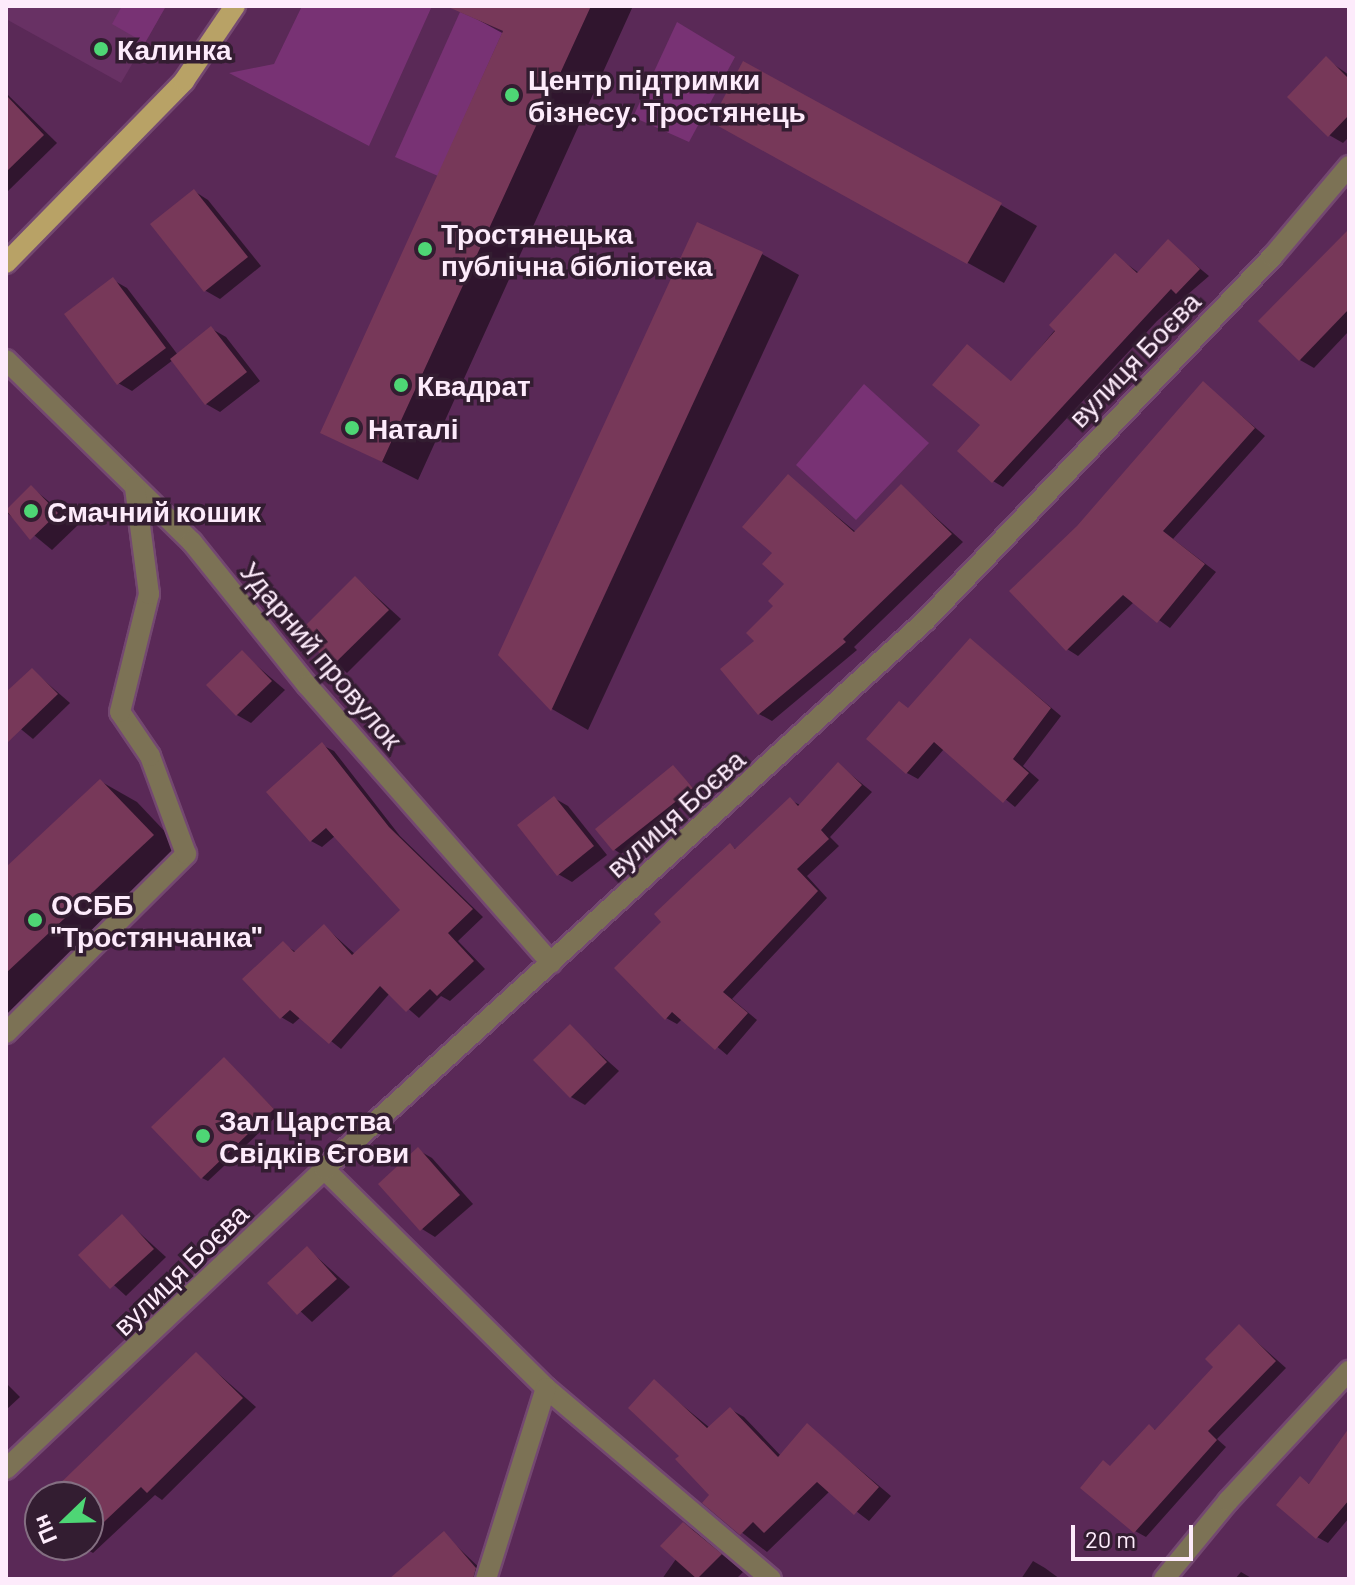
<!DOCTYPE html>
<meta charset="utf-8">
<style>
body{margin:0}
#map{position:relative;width:1355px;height:1585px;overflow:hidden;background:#5a2957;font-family:Barlow,sans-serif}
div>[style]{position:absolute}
.built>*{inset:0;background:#683164}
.green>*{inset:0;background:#783274}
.shadow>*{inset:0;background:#0007}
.building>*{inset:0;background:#773859}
.roads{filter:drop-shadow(2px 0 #744871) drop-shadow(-2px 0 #744871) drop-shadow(0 2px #744871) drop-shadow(0 -2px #744871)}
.minor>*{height:20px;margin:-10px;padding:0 10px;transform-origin:10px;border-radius:10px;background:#7c7255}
.major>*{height:20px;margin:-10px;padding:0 10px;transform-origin:10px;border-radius:10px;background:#b8a266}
.dots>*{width:22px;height:22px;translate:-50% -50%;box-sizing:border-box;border:4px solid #331d31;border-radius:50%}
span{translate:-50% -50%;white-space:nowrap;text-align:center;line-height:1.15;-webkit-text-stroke:7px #331d31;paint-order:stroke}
.poi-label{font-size:28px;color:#fdebfb;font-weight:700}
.left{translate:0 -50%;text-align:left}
.street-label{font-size:28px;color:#fdebfb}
.frame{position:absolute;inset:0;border:8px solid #fdebfb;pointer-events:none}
.north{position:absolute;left:24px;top:1481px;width:80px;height:80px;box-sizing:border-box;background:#331d31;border:2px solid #846f82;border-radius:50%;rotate:247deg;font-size:22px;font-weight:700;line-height:32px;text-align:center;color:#fdebfb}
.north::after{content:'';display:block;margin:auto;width:28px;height:36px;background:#4ed675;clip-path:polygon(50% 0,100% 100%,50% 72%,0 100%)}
.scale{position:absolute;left:1071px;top:1525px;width:122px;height:36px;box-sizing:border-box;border:4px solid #fdebfb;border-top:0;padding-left:10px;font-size:24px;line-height:28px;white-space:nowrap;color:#fdebfb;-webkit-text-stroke:6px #331d31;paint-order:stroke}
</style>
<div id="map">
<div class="built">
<i style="clip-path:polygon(6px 6px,166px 6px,121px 83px,6px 19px)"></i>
</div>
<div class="green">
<i style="clip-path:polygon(122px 6px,166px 6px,145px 43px,112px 24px)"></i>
<i style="clip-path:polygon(302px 6px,432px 6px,369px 146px,229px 73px,274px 64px)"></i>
<i style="clip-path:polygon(460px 12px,503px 31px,438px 176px,395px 157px)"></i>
<i style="clip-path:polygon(677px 22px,735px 57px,689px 142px,633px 117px)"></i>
<i style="clip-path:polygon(864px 384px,929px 443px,856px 520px,796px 465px)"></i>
</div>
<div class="shadow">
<i style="clip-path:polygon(465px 6px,633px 6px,418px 480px,323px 432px,504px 34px,462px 11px)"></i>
<i style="clip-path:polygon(1326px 59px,1349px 75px,1349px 137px,1343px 143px,1329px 135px)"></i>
<i style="clip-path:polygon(6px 93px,57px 143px,6px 193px)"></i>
<i style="clip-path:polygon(750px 142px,1001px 205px,1037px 226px,1004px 283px)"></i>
<i style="clip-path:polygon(194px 191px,208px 200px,261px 266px,220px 299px,206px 291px,153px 225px)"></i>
<i style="clip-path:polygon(1168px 242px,1209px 276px,1157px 321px,1003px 487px,993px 481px,967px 347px,1012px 382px,1116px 256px,1139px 273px)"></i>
<i style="clip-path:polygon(1349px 246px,1349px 331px,1314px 368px,1300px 360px)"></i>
<i style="clip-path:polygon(762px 254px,799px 275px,588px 730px,552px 709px,500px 654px)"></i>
<i style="clip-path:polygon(113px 280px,127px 288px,178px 355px,212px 329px,226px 337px,260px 381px,220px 412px,206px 404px,173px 360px,132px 391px,118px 383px)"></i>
<i style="clip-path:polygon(1204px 384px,1265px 436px,1173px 539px,1216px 572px,1170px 628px,1134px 602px,1078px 656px,1067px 649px,1078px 527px)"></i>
<i style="clip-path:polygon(788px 476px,857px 533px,901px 486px,963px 542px,854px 647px,857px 650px,772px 721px,759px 714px,757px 641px,787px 584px,775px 553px)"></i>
<i style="clip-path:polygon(31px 487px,78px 525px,52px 550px,6px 512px)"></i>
<i style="clip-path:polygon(356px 578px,401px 619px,347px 673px,302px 632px)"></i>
<i style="clip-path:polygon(971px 640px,1061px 716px,1023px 766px,1039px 780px,1015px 807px,944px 749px,918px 779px,907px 773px,910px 709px)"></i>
<i style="clip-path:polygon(242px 653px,285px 690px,251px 723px,237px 715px)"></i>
<i style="clip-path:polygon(32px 670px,70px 703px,33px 739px,6px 717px,6px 695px)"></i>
<i style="clip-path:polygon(322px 745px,334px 751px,400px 836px,483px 917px,458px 941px,485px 969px,450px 1001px,441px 996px,419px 1018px,390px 993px,341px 1049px,301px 1017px,293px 1024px,281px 1017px,283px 944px,296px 952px,324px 926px,356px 955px,403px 910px,335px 836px,322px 847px,311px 841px)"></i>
<i style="clip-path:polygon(838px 764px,872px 792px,830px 837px,839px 846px,807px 876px,827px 898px,732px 999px,757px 1020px,727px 1055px,683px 1018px,677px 1024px,666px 1018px,663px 922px,730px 845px,737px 850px,790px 800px,800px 805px)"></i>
<i style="clip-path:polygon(673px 767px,698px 793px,621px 854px,615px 850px,598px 830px)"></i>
<i style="clip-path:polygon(100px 781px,137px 802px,189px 857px,6px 1029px,6px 869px)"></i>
<i style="clip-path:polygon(554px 798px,568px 806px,607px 855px,572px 882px,558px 874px)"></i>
<i style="clip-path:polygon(570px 1027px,619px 1071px,585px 1105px,571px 1097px)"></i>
<i style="clip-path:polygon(224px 1059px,279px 1114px,208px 1181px,202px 1178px)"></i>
<i style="clip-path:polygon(418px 1150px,432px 1158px,473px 1204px,435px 1237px,422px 1229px)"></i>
<i style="clip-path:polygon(122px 1217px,166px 1257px,126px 1296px,81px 1255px)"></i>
<i style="clip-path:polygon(308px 1249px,350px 1287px,312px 1322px,270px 1283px)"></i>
<i style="clip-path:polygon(1239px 1326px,1286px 1368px,1217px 1439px,1226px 1447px,1146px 1537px,1135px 1531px,1111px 1467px,1150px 1427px,1157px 1431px,1215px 1367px)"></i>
<i style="clip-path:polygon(196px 1354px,256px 1407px,162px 1500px,155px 1495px,93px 1553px,79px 1545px,88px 1545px,88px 1497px,48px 1497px)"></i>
<i style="clip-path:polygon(654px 1382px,710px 1428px,730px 1409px,744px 1417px,781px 1456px,808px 1426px,891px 1496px,869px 1521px,830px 1491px,767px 1552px,704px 1503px,712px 1495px,682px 1456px)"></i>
<i style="clip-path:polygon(6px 1383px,20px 1397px,6px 1410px)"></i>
<i style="clip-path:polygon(1349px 1432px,1349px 1518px,1328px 1543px,1317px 1537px,1301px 1479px,1311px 1485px)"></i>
<i style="clip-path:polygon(684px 1524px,695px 1531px,743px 1572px,736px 1579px,662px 1579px,676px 1559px)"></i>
<i style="clip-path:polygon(444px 1534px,488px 1576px,392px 1579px)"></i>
<i style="clip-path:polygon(1033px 1561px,1045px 1568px,1060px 1579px,1021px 1579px)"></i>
<i style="clip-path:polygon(1241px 1572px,1253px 1579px,1235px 1579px)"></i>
</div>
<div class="building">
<i style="clip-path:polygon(446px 6px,591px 6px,382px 462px,320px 433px,503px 31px)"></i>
<i style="clip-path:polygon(1326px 56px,1349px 79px,1349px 115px,1328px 137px,1287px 97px)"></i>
<i style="clip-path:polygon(743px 61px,1002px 203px,967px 264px,711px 122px)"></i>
<i style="clip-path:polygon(6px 95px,44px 135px,6px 172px)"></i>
<i style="clip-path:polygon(194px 189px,248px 257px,204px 292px,150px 224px)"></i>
<i style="clip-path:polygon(697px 222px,763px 252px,551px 711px,498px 655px)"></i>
<i style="clip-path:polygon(1349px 229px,1349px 309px,1299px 361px,1258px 321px)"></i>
<i style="clip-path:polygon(1168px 239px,1200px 269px,1176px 294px,1171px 289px,992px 483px,957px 451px,980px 425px,932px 385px,967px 344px,1011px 381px,1055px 331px,1049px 325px,1115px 253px,1137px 273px)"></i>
<i style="clip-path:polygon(113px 277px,166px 348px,117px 385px,64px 314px)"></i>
<i style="clip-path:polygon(211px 326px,247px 372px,205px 405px,170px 359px)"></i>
<i style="clip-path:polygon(1203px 381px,1255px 428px,1163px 531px,1205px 564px,1157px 623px,1123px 595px,1066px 651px,1009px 591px,1077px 526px)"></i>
<i style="clip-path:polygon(788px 474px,854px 532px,901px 484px,952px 534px,843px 639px,846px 642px,758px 715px,720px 669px,754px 641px,746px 633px,773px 606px,768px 601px,784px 584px,762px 564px,772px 553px,742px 527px)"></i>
<i style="clip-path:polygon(31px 485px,58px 513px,30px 540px,6px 510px)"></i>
<i style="clip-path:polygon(355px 576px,389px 610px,332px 666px,299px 632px)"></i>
<i style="clip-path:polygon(970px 638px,1051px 708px,1013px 759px,1029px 773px,1003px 803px,934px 742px,906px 774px,866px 739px,899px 701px,908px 708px)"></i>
<i style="clip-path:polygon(242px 650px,272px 681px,236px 716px,206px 685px)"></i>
<i style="clip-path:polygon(32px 668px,58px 694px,6px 744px,6px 692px)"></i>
<i style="clip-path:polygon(322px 742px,389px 827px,473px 909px,448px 933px,474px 961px,437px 996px,430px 989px,406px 1012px,380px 986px,329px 1044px,290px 1010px,280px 1019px,242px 979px,283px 941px,294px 952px,324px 924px,352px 955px,400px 910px,326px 828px,310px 842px,266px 792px)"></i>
<i style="clip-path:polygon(838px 762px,862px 785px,821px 830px,829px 839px,797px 869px,818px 891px,723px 992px,748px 1013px,715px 1050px,672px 1012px,665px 1020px,614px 968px,661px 922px,654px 914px,693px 877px,730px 843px,735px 849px,790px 797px,798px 806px)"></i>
<i style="clip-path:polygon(673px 765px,693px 788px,613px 851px,595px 829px)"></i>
<i style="clip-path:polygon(100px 779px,154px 835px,6px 973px,6px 867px)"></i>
<i style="clip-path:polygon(554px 796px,594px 846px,557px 876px,517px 825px)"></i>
<i style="clip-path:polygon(570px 1024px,607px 1062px,570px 1098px,533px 1060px)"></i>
<i style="clip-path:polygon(224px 1057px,274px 1109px,201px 1179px,151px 1127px)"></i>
<i style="clip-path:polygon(418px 1147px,460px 1195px,420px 1231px,378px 1184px)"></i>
<i style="clip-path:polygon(122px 1214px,154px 1249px,110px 1289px,78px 1255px)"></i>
<i style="clip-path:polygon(307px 1246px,337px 1279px,297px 1315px,267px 1283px)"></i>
<i style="clip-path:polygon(1239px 1324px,1276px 1361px,1208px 1431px,1217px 1440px,1134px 1533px,1080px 1488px,1103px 1460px,1110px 1466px,1149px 1424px,1155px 1430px,1213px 1367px,1205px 1359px)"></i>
<i style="clip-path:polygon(196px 1352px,243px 1398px,147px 1493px,141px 1487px,88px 1537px,88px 1497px,46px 1497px)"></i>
<i style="clip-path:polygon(654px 1379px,707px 1428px,730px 1407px,778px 1457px,807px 1423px,879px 1487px,854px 1515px,817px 1482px,764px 1533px,753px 1522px,740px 1535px,702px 1503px,709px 1495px,675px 1459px,679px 1456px,628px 1408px)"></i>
<i style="clip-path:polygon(1349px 1428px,1349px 1500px,1316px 1539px,1276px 1505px,1300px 1476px,1309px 1484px)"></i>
<i style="clip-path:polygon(683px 1522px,722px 1554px,697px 1579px,660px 1546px)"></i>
<i style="clip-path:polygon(444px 1531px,476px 1568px,473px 1579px,389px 1579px)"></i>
</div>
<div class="roads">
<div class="minor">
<i style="left:6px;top:360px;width:260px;rotate:44.4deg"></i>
<i style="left:192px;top:542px;width:184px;rotate:51.2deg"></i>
<i style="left:307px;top:685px;width:370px;rotate:48.7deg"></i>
<i style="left:6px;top:1033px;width:254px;rotate:-44.8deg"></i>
<i style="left:186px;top:854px;width:104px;rotate:-110.2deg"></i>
<i style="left:150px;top:756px;width:53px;rotate:-124.3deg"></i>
<i style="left:120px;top:712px;width:122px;rotate:-76.2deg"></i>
<i style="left:149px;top:594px;width:108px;rotate:-97.5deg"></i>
<i style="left:324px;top:1169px;width:312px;rotate:44.6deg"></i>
<i style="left:546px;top:1388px;width:295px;rotate:40.3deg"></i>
<i style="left:6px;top:1469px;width:437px;rotate:-43.3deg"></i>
<i style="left:324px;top:1169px;width:813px;rotate:-42.36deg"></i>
<i style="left:925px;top:621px;width:504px;rotate:-46.37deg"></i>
<i style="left:1273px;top:256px;width:118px;rotate:-49.8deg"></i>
<i style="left:486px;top:1579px;width:200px;rotate:-72.6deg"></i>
<i style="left:1164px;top:1579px;width:101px;rotate:-50.6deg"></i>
<i style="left:1228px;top:1501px;width:178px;rotate:-47.1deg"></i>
</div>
<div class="major">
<i style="left:6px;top:263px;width:255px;rotate:-45.6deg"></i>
<i style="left:184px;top:81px;width:91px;rotate:-55.8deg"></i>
</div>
</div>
<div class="dots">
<i style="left:101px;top:49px;background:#4ed675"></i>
<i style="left:512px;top:95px;background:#4ed675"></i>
<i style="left:425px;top:249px;background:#4ed675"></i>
<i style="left:401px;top:385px;background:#4ed675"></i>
<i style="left:352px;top:428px;background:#4ed675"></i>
<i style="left:31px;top:511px;background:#4ed675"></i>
<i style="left:35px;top:920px;background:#4ed675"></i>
<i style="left:203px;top:1136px;background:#4ed675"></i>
</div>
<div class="poi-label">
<span class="left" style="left:117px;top:49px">Калинка</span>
<span class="left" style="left:528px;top:95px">Центр підтримки<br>бізнесу. Тростянець</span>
<span class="left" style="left:441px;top:249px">Тростянецька<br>публічна бібліотека</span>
<span class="left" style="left:417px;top:385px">Квадрат</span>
<span class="left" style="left:368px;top:428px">Наталі</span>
<span class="left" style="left:47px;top:511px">Смачний кошик</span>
<span class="left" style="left:51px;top:920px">ОСББ<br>"Тростянчанка"</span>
<span class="left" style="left:219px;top:1136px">Зал Царства<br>Свідків Єгови</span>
</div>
<div class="street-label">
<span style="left:1134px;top:359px;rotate:-46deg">вулиця Боєва</span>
<span style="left:322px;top:655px;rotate:50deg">Ударний провулок</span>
<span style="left:675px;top:813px;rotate:-42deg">вулиця Боєва</span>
<span style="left:180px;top:1269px;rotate:-44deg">вулиця Боєва</span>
</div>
<div class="frame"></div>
<div class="north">Пн</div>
<div class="scale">20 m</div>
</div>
